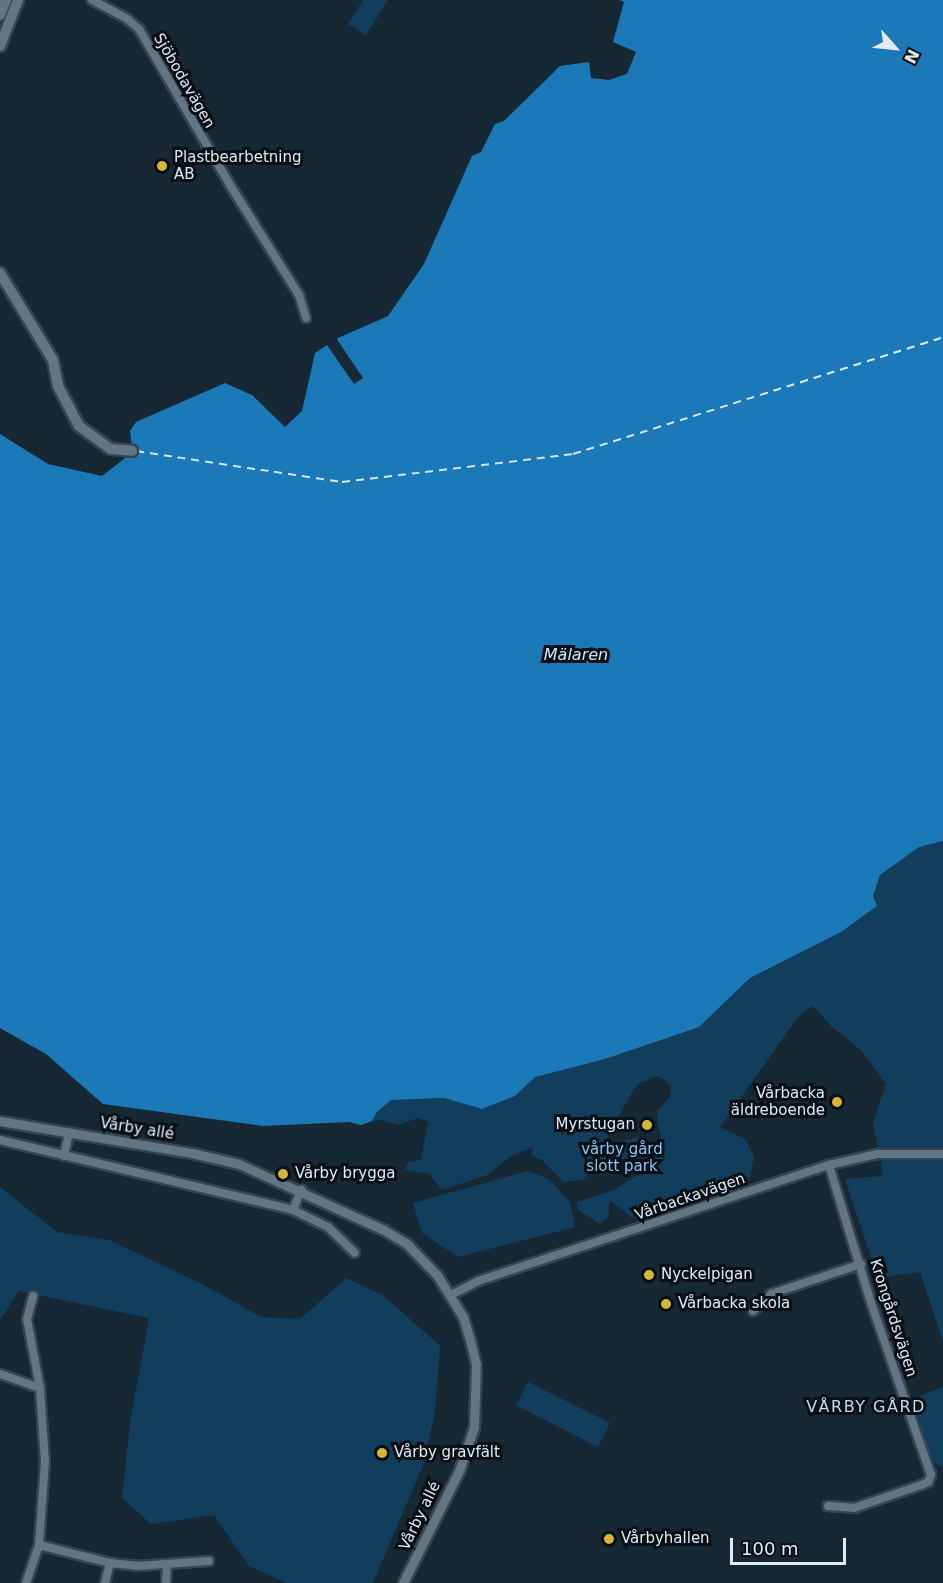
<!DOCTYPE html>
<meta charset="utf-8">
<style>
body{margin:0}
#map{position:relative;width:943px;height:1583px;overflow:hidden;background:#172835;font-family:"DejaVu Sans",sans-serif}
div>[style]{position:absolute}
.green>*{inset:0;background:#123e5d}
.water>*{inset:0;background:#1c79b7}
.pier>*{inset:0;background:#172835}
.ferry>*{height:1.5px;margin-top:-0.75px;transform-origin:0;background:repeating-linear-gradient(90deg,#d1e5f5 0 8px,transparent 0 14px)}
.roads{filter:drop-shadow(2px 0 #374450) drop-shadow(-2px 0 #374450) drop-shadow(0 2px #374450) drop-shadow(0 -2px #374450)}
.minor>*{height:8px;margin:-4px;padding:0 4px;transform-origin:4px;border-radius:4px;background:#617585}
.tertiary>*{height:9px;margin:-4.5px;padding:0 4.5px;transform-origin:4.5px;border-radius:4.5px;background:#617585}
.secondary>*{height:10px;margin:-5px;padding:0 5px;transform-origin:5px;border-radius:5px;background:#617585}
.dots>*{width:16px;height:16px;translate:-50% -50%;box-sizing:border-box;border:3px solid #081016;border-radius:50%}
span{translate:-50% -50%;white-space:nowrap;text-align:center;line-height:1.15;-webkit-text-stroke:6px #081016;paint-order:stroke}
.street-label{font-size:15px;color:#e0eaf4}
.poi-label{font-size:15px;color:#e0eaf4}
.left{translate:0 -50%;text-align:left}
.right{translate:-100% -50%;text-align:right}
.park-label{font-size:15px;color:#8bc7f8}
.water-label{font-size:16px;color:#d1e5f5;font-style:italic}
.neighbourhood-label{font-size:16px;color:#c4daec;letter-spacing:1.5px}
.north{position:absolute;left:865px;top:18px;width:60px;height:60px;-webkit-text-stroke:4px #081016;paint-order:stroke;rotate:117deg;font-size:16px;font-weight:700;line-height:24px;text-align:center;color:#e0eaf4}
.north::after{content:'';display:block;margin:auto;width:21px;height:27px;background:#e0eaf4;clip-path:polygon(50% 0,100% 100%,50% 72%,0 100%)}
.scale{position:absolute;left:730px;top:1538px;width:116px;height:27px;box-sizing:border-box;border:3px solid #e0eaf4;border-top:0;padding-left:8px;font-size:18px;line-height:21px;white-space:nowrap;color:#e0eaf4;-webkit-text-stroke:4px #081016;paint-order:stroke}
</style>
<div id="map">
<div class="green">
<i style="clip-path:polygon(363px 0,388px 0,366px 35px,348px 24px)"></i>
<i style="clip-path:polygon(943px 841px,943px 1341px,920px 1272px,878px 1278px,845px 1179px,883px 1176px,873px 1122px,886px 1084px,861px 1050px,832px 1027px,813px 1006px,798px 1017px,720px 1127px,745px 1139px,754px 1157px,750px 1177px,710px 1197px,677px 1198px,649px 1217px,640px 1219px,631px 1217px,610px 1200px,608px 1218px,600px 1224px,577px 1209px,577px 1202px,614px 1190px,636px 1176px,650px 1174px,661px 1137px,657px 1121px,657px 1111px,670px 1097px,671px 1088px,666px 1080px,657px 1076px,640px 1083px,634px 1089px,606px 1139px,606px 1145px,640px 1137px,638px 1171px,602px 1175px,591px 1171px,583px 1180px,563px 1182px,542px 1160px,532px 1156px,533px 1147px,513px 1155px,487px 1175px,442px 1190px,429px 1174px,405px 1170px,408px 1162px,421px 1160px,428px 1122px,418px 1118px,398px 1125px,381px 1120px,372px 1121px,377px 1112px,391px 1100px,444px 1098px,483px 1109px,515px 1096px,534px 1077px,699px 1027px,750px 978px,841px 932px,873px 896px,879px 875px,919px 847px)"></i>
<i style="clip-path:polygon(528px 1171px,549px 1179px,570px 1202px,575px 1227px,458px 1257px,422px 1233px,413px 1203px)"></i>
<i style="clip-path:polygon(0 1187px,57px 1232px,109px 1240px,204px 1285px,261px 1317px,300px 1319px,346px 1278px,384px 1296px,440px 1346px,435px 1412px,423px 1465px,373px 1583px,286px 1583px,249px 1566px,214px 1515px,151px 1524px,122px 1498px,130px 1424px,149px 1318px,19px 1291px,0 1320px)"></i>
<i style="clip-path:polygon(528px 1382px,610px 1423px,598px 1447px,516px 1405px)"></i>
<i style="clip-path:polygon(943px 1387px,943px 1467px,927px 1457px,915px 1398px)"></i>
</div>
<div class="water">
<i style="clip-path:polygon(619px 0,943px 0,943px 841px,919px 847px,880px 875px,873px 896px,877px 906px,841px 932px,750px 978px,699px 1027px,605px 1059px,535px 1077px,515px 1096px,482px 1109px,444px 1098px,391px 1100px,377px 1112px,372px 1121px,361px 1125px,349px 1122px,263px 1126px,103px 1104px,46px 1054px,0 1028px,0 434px,48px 464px,102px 476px,129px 455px,132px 446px,130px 431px,136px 422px,225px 383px,252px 395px,285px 427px,302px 411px,315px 353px,338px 338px,388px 316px,424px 264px,472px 156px,481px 152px,495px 124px,504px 121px,560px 66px,589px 62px,591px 78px,609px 80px,627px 74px,636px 52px,613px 42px,624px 2px)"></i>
</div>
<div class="pier">
<i style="clip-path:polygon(336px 338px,363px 378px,354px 384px,327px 345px)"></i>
</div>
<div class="ferry">
<i style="left:136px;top:451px;width:208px;rotate:8.6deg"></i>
<i style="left:342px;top:482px;width:233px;rotate:-6.9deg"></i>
<i style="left:573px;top:454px;width:388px;rotate:-17.5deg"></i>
</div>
<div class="roads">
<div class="minor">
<i style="left:92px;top:0;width:40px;rotate:28deg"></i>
<i style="left:127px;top:19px;width:16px;rotate:40deg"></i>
<i style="left:139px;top:29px;width:181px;rotate:59.7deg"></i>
<i style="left:230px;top:185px;width:130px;rotate:57.9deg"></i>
<i style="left:299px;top:295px;width:24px;rotate:73deg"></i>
<i style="left:0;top:1140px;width:301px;rotate:13.4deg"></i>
<i style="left:293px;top:1210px;width:39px;rotate:26deg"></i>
<i style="left:328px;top:1227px;width:37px;rotate:44deg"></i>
<i style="left:64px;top:1156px;width:24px;rotate:-78deg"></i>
<i style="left:293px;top:1210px;width:22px;rotate:-68deg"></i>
<i style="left:451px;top:1295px;width:30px;rotate:-27deg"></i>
<i style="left:478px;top:1281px;width:370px;rotate:-18.3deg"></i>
<i style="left:829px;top:1165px;width:49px;rotate:-12.9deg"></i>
<i style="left:877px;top:1154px;width:66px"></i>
<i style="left:753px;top:1311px;width:25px;rotate:-43deg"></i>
<i style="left:771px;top:1294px;width:95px;rotate:-18.4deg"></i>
<i style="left:0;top:1374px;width:42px;rotate:19.3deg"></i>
<i style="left:828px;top:1506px;width:26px;rotate:4deg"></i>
<i style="left:854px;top:1508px;width:71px;rotate:-18.9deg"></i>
<i style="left:921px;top:1485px;width:8px;rotate:-23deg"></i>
<i style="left:928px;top:1482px;width:8px;rotate:-67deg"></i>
<i style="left:931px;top:1475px;width:179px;rotate:-109.2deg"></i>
<i style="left:872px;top:1306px;width:147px;rotate:-107deg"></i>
<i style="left:39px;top:1545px;width:73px;rotate:14.2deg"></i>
<i style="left:110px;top:1563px;width:27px;rotate:6deg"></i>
<i style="left:137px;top:1566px;width:72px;rotate:-4deg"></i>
<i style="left:26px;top:1583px;width:40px;rotate:-71.1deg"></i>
<i style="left:39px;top:1545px;width:83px;rotate:-85.9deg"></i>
<i style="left:45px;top:1462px;width:74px;rotate:-93.9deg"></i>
<i style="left:40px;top:1388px;width:70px;rotate:-100.7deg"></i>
<i style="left:27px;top:1319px;width:24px;rotate:-75deg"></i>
<i style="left:105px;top:1583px;width:21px;rotate:-76deg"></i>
<i style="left:166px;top:1583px;width:17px;rotate:-87deg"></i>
</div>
<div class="tertiary">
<i style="left:0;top:1121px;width:195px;rotate:9.5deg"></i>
<i style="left:192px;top:1153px;width:48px;rotate:13.2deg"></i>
<i style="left:239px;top:1164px;width:159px;rotate:24.5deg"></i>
<i style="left:384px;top:1230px;width:26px;rotate:31deg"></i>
<i style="left:406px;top:1243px;width:45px;rotate:45.9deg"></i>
<i style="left:437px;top:1275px;width:49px;rotate:58.2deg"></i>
<i style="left:463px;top:1317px;width:24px;rotate:73deg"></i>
<i style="left:470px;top:1340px;width:25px;rotate:76deg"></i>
<i style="left:476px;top:1364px;width:63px;rotate:91.8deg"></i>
<i style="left:474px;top:1427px;width:46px;rotate:108.8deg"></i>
<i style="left:459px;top:1471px;width:125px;rotate:116.6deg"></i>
</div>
<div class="secondary">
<i style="left:0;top:15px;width:16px;rotate:-68deg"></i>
<i style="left:0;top:46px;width:49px;rotate:-68.6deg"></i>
<i style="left:0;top:273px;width:102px;rotate:58.7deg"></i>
<i style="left:53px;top:360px;width:26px;rotate:79deg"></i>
<i style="left:58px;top:386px;width:45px;rotate:62.3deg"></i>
<i style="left:79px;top:426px;width:39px;rotate:36deg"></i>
<i style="left:111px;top:449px;width:21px;rotate:5deg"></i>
</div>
</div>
<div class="dots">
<i style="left:162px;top:166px;background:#d6b534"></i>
<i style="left:837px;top:1102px;background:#d6b534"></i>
<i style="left:647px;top:1125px;background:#d6b534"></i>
<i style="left:283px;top:1174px;background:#d6b534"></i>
<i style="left:649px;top:1275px;background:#d6b534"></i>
<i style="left:666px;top:1304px;background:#d6b534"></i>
<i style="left:382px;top:1453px;background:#d6b534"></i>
<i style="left:609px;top:1539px;background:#d6b534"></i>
</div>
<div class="street-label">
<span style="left:184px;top:81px;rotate:60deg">Sjöbodavägen</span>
<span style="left:137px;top:1129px;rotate:9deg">Vårby allé</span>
<span style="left:690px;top:1197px;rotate:-19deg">Vårbackavägen</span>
<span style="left:893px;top:1318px;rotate:72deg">Krongårdsvägen</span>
<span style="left:420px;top:1516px;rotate:-64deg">Vårby allé</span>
</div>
<div class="poi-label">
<span class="left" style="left:174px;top:166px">Plastbearbetning<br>AB</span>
<span class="right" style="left:825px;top:1102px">Vårbacka<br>äldreboende</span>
<span class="right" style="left:635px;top:1125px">Myrstugan</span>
<span class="left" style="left:295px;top:1174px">Vårby brygga</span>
<span class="left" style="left:661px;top:1275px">Nyckelpigan</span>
<span class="left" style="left:678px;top:1304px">Vårbacka skola</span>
<span class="left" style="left:394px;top:1453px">Vårby gravfält</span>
<span class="left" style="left:621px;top:1539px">Vårbyhallen</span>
</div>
<div class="park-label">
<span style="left:622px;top:1158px">vårby gård<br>slott park</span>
</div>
<div class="water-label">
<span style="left:576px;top:655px">Mälaren</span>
</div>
<div class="neighbourhood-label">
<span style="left:866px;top:1407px">VÅRBY GÅRD</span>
</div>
<div class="north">N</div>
<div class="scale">100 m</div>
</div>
